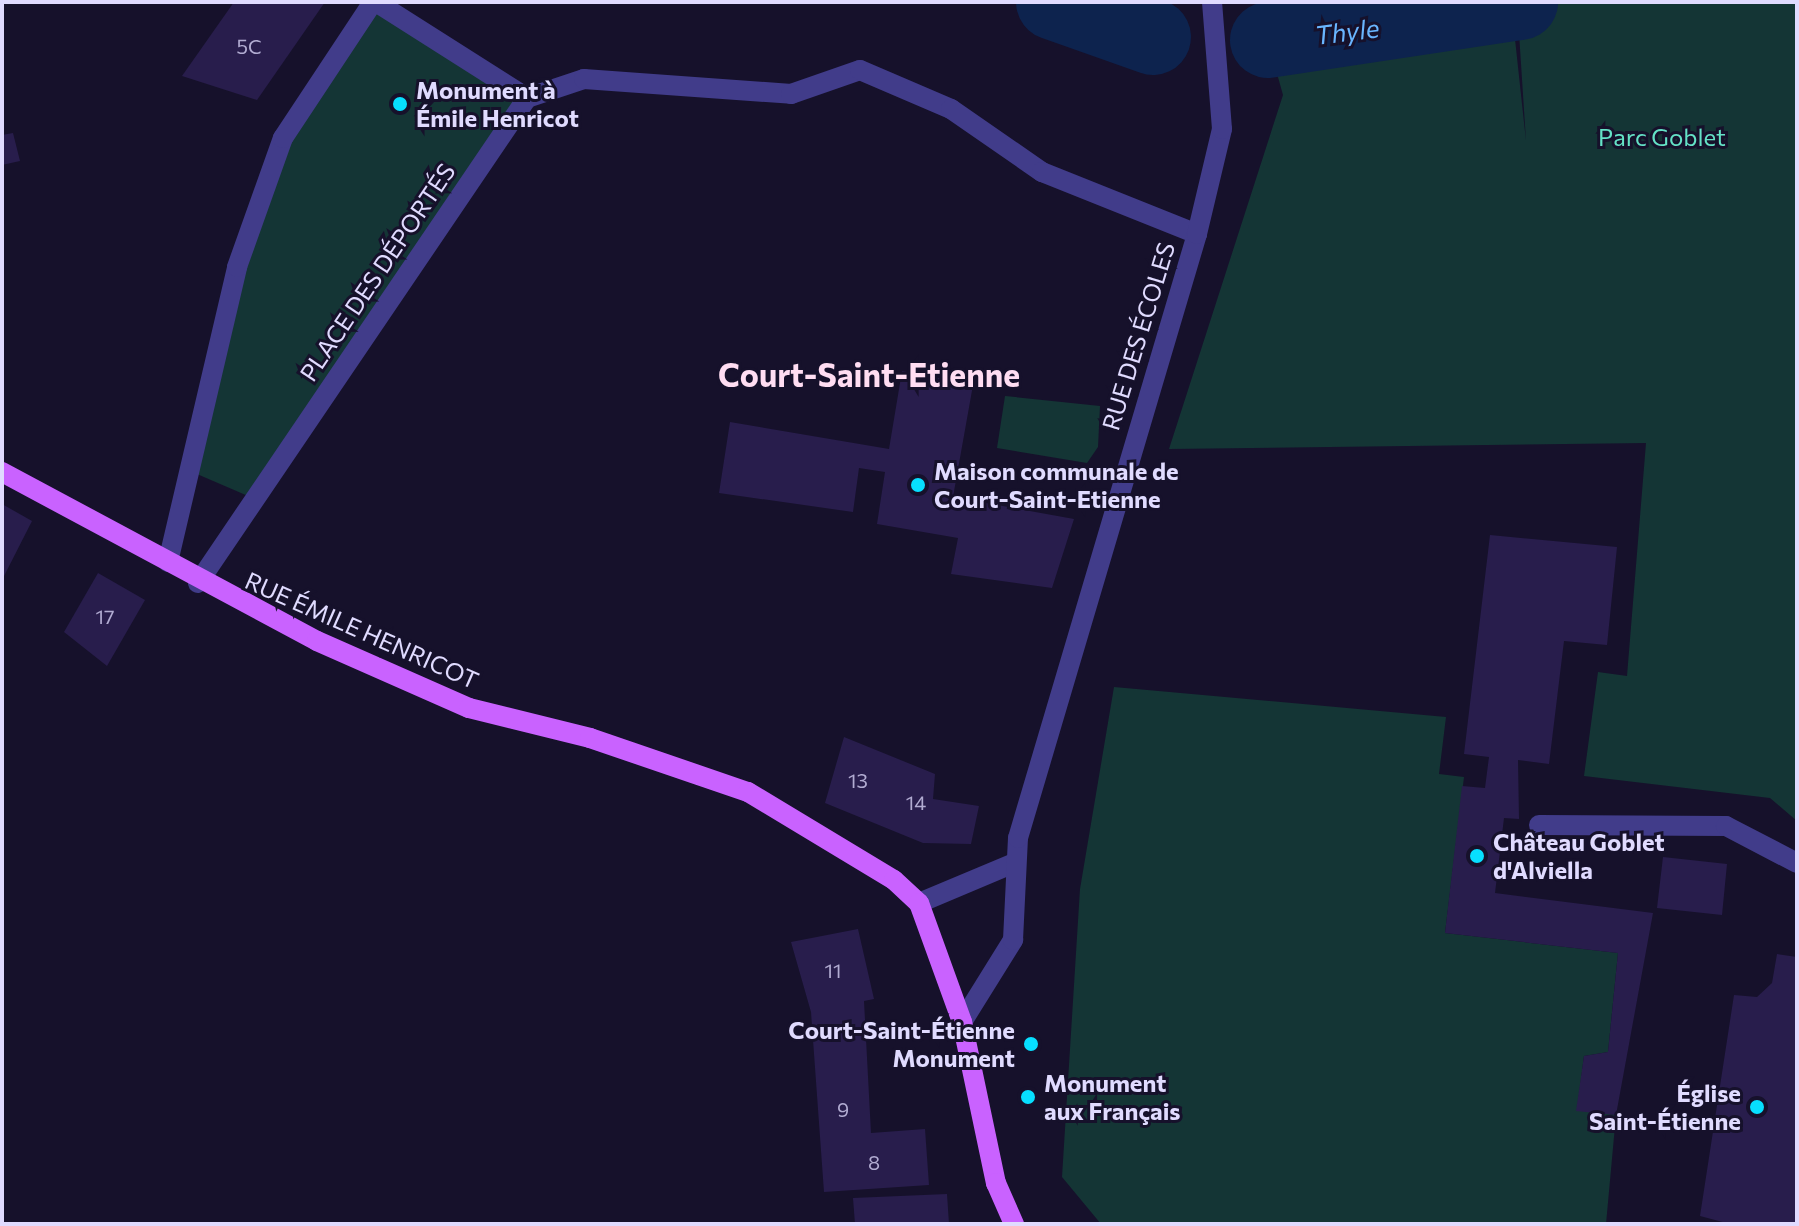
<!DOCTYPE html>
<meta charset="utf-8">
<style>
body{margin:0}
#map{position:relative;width:1799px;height:1226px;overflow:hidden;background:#16112b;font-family:Commissioner,sans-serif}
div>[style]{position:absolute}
.green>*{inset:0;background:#143535}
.river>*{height:76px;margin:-38px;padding:0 38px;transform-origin:38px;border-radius:38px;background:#0d234e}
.building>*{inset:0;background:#281d4c}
.minor>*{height:20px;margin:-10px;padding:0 10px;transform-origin:10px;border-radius:10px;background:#413c8a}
.major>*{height:20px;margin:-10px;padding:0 10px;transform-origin:10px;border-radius:10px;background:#c962ff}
.dots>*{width:22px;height:22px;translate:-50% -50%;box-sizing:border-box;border:4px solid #16112b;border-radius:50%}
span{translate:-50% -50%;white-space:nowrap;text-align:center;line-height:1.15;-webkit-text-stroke:6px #16112b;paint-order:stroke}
.number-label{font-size:20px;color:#b2acd2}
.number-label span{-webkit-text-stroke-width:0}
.poi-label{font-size:24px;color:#e0dbff;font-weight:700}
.left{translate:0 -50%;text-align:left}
.right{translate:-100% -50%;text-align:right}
.park-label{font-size:24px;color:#64e2c6}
.street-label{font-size:24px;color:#e0dbff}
.water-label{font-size:26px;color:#69b5ff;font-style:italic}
.district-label{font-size:32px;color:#ffddf2;font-weight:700}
.frame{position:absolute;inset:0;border:4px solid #e0dbff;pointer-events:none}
</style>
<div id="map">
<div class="green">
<i style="clip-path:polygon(373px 2px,527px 98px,255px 499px,190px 471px,283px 138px)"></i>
<i style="clip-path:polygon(1257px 2px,1511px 2px,1526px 141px,1517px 2px,1797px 2px,1797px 821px,1770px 798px,1584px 776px,1598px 672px,1627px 676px,1646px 443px,1169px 449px,1283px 95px)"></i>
<i style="clip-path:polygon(1005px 396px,1100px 406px,1098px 447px,1087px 463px,997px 448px)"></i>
<i style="clip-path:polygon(1114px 687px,1446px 717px,1439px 774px,1464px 777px,1445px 933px,1618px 953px,1608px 1052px,1584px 1056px,1577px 1110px,1616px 1115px,1606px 1224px,1101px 1224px,1062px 1177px,1080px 889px)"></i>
</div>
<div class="river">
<i style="left:1054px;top:2px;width:105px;rotate:19.5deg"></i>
<i style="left:1268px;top:40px;width:255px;rotate:-8.6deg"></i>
</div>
<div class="building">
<i style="clip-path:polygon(234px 2px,325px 2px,257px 100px,182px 76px)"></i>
<i style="clip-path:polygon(13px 133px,20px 161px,2px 165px,2px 135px)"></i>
<i style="clip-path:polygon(902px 371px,973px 385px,953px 497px,1074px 519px,1052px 588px,951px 574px,958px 538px,877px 524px,885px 472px,859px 468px,853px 512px,719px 493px,730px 422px,889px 449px)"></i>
<i style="clip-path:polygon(2px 504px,32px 521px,2px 580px)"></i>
<i style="clip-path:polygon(1490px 535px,1617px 547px,1607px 645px,1564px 641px,1549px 764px,1518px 760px,1519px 819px,1504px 818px,1495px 893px,1653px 913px,1616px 1115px,1576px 1111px,1584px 1056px,1608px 1052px,1618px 953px,1445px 933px,1462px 786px,1485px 788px,1489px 757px,1464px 754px)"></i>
<i style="clip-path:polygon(98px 573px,145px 600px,107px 666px,64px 632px)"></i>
<i style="clip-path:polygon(844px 737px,935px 774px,933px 799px,979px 806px,971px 844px,923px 843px,825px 803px)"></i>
<i style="clip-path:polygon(1663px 857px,1727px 864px,1722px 915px,1657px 908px)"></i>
<i style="clip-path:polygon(858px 929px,874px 999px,864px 1001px,871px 1133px,925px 1129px,929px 1185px,824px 1192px,811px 1012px,791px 942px)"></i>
<i style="clip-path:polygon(1777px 954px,1797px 957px,1797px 1224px,1730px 1224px,1700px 1216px,1734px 995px,1757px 997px,1772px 983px)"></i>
<i style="clip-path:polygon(947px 1194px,949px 1224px,855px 1224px,853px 1198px)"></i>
</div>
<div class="minor">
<i style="left:376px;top:2px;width:179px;rotate:32.4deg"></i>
<i style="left:527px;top:98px;width:60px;rotate:-18.4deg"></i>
<i style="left:584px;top:79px;width:208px;rotate:4.1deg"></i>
<i style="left:791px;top:94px;width:73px;rotate:-19.2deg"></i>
<i style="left:860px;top:70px;width:99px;rotate:23.2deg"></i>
<i style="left:951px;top:109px;width:111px;rotate:34.7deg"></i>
<i style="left:1042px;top:172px;width:167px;rotate:21.8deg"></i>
<i style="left:168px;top:562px;width:303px;rotate:-76.8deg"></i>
<i style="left:237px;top:267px;width:137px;rotate:-70.4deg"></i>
<i style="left:283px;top:138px;width:163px;rotate:-56.5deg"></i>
<i style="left:198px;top:583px;width:586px;rotate:-55.85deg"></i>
<i style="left:1539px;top:825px;width:187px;rotate:0.3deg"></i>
<i style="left:1726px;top:826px;width:80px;rotate:27.5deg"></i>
<i style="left:919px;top:903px;width:101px;rotate:-22.8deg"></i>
<i style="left:962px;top:1022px;width:97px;rotate:-58.1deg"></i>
<i style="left:1013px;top:940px;width:102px;rotate:-87.2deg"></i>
<i style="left:1018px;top:838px;width:630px;rotate:-73.49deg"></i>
<i style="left:1197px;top:234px;width:108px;rotate:-76.6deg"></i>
<i style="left:1222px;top:129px;width:127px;rotate:-94.5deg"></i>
</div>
<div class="major">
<i style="left:2px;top:472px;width:357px;rotate:28.2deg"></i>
<i style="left:317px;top:641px;width:166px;rotate:23.8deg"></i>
<i style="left:469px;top:708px;width:125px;rotate:13.9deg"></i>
<i style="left:590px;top:738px;width:167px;rotate:18.9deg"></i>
<i style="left:748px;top:792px;width:170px;rotate:31.1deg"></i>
<i style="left:894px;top:880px;width:34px;rotate:43deg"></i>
<i style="left:919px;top:903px;width:127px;rotate:70.1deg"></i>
<i style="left:962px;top:1022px;width:165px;rotate:78.1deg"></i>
<i style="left:996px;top:1183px;width:45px;rotate:66.3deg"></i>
</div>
<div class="dots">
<i style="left:400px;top:104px;background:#07dfff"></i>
<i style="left:918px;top:485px;background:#07dfff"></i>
<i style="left:1477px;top:856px;background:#07dfff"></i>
<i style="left:1031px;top:1044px;background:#07dfff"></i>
<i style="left:1028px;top:1097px;background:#07dfff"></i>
<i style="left:1757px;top:1107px;background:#07dfff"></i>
</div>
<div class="number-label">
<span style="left:249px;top:46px">5C</span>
<span style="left:105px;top:616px">17</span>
<span style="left:858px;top:780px">13</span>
<span style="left:916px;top:802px">14</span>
<span style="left:833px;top:970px">11</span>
<span style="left:843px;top:1109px">9</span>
<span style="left:874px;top:1162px">8</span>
</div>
<div class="poi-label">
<span class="left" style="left:416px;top:104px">Monument à<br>Émile Henricot</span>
<span class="left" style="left:934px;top:485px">Maison communale de<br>Court-Saint-Etienne</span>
<span class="left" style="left:1493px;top:856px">Château Goblet<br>d'Alviella</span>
<span class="right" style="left:1015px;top:1044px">Court-Saint-Étienne<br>Monument</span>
<span class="left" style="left:1044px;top:1097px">Monument<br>aux Français</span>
<span class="right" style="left:1741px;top:1107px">Église<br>Saint-Étienne</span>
</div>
<div class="park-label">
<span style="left:1662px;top:137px">Parc Goblet</span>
</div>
<div class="street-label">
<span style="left:377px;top:272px;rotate:-56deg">PLACE DES DÉPORTÉS</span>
<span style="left:1138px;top:336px;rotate:-73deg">RUE DES ÉCOLES</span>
<span style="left:362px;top:630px;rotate:24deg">RUE ÉMILE HENRICOT</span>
</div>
<div class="water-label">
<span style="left:1347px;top:31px;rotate:-7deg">Thyle</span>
</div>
<div class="district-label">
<span style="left:869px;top:374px">Court-Saint-Etienne</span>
</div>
<div class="frame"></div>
</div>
